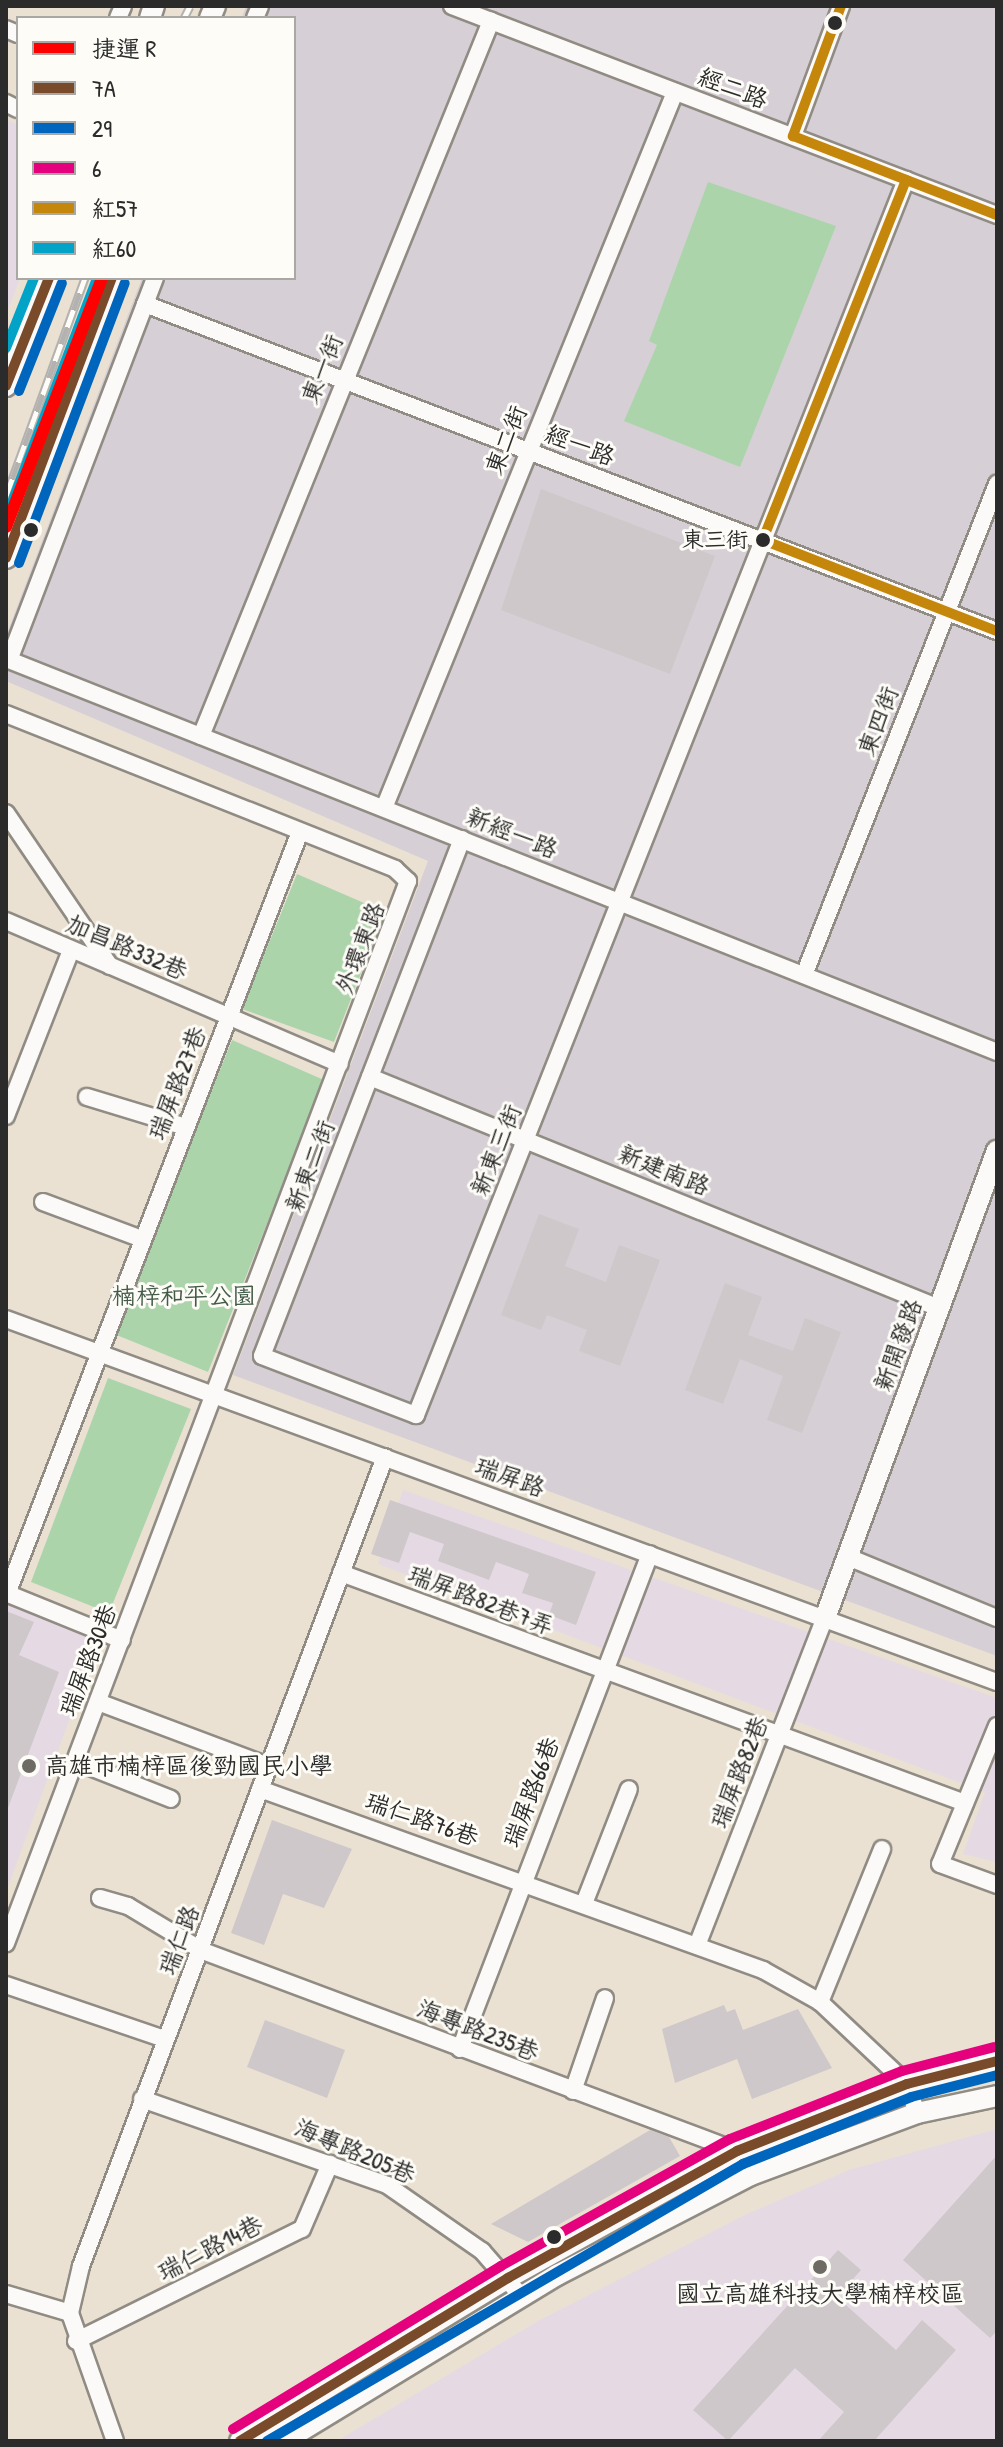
<!DOCTYPE html>
<meta charset="utf-8">
<style>
body{margin:0}
#map{position:relative;width:1003px;height:2447px;overflow:hidden;background:#eae1d2;font-family:"Patrick Hand","LXGW WenKai TC",sans-serif}
div>[style]{position:absolute}
.built>*{inset:0;background:#e5dae4}
.industrial>*{inset:0;background:#d6cfd6}
.green>*{inset:0;background:#acd4ab}
.building>*{inset:0;background:#cec8ca}
.roads{filter:drop-shadow(2px 0 #908c84) drop-shadow(-2px 0 #908c84) drop-shadow(0 2px #908c84) drop-shadow(0 -2px #908c84)}
.minor>*{height:16px;margin:-8px;padding:0 8px;transform-origin:8px;border-radius:8px;background:#fcfaf8}
.tertiary>*{height:20px;margin:-10px;padding:0 10px;transform-origin:10px;border-radius:10px;background:#fcfaf8}
.rail>*{height:9px;margin-top:-4.5px;transform-origin:0;background:repeating-linear-gradient(90deg,#fdfcf7 0 18px,#b4b2b0 0 36px);box-sizing:border-box;border-block:2px solid #b4b2b0}
.bus-1>*{height:10px;margin:-5px;padding:0 5px;transform-origin:5px;border-radius:5px;background:#7a4b2a}
.bus-2>*{height:10px;margin:-5px;padding:0 5px;transform-origin:5px;border-radius:5px;background:#0065bd}
.bus-3>*{height:10px;margin:-5px;padding:0 5px;transform-origin:5px;border-radius:5px;background:#e5007d}
.bus-4>*{height:10px;margin:-5px;padding:0 5px;transform-origin:5px;border-radius:5px;background:#c4870b}
.bus-5>*{height:10px;margin:-5px;padding:0 5px;transform-origin:5px;border-radius:5px;background:#02a3c6}
.metro-1>*{height:12px;margin:-6px;padding:0 6px;transform-origin:6px;border-radius:6px;background:#f00}
.dots>*{width:22px;height:22px;translate:-50% -50%;box-sizing:border-box;border:4px solid #fdfcf7;border-radius:50%}
span{translate:-50% -50%;white-space:nowrap;text-align:center;line-height:1.15;-webkit-text-stroke:6px #fdfcf7;paint-order:stroke}
.bus-label{font-size:22px;color:#2b2b2b}
.right{translate:-100% -50%;text-align:right}
.street-label{font-size:24px;color:#2b2b2b}
.park-label{font-size:24px;color:#435b48}
.poi-label{font-size:24px;color:#2b2b2b}
.left{translate:0 -50%;text-align:left}
.frame{position:absolute;inset:0;border:8px solid #2b2b2b;pointer-events:none}
.legend{position:absolute;left:16px;top:16px;width:280px;height:264px;box-sizing:border-box;background:#fdfcf7;border:2px solid #a9a8a5;margin:0;padding:10px 14px;list-style:none;font-size:24px;color:#2b2b2b}
.legend li{display:flex;align-items:center;gap:16px;height:40px}
.legend b{width:40px;border:2px solid #a9a8a5}
</style>
<div id="map">
<div class="built">
<i style="clip-path:polygon(7px 120px,18px 125px,20px 278px,6px 315px)"></i>
<i style="clip-path:polygon(403px 1490px,997px 1698px,997px 1862px,963px 1854px,985px 1792px,378px 1564px)"></i>
<i style="clip-path:polygon(6px 1601px,99px 1639px,6px 1892px)"></i>
<i style="clip-path:polygon(997px 2129px,997px 2441px,337px 2441px,538px 2321px,747px 2214px,849px 2170px)"></i>
</div>
<div class="industrial">
<i style="clip-path:polygon(246px 6px,997px 6px,997px 1656px,233px 1375px,428px 861px,6px 681px,6px 636px,142px 278px,294px 278px,294px 18px,242px 18px)"></i>
</div>
<div class="green">
<i style="clip-path:polygon(708px 182px,836px 226px,740px 467px,624px 421px,657px 345px,649px 341px)"></i>
<i style="clip-path:polygon(297px 874px,385px 912px,334px 1042px,242px 1009px)"></i>
<i style="clip-path:polygon(232px 1040px,324px 1080px,208px 1372px,114px 1334px)"></i>
<i style="clip-path:polygon(108px 1378px,191px 1409px,109px 1613px,31px 1582px)"></i>
</div>
<div class="building">
<i style="clip-path:polygon(541px 489px,715px 556px,670px 674px,501px 610px)"></i>
<i style="clip-path:polygon(539px 1214px,579px 1229px,565px 1266px,606px 1282px,619px 1245px,660px 1260px,620px 1366px,579px 1351px,587px 1330px,547px 1315px,541px 1330px,501px 1315px)"></i>
<i style="clip-path:polygon(725px 1283px,762px 1297px,748px 1335px,793px 1351px,805px 1318px,841px 1332px,802px 1433px,767px 1420px,783px 1376px,740px 1359px,723px 1404px,685px 1390px)"></i>
<i style="clip-path:polygon(390px 1500px,596px 1572px,576px 1625px,549px 1615px,553px 1603px,522px 1593px,529px 1574px,496px 1562px,489px 1580px,438px 1561px,444px 1544px,410px 1532px,399px 1563px,371px 1554px)"></i>
<i style="clip-path:polygon(6px 1611px,34px 1622px,19px 1655px,59px 1672px,8px 1808px)"></i>
<i style="clip-path:polygon(272px 1820px,352px 1849px,324px 1908px,283px 1894px,264px 1945px,231px 1933px)"></i>
<i style="clip-path:polygon(724px 2005px,727px 2012px,735px 2009px,743px 2030px,798px 2009px,832px 2068px,752px 2099px,737px 2059px,675px 2083px,662px 2029px)"></i>
<i style="clip-path:polygon(265px 2020px,345px 2050px,327px 2098px,247px 2067px)"></i>
<i style="clip-path:polygon(650px 2130px,669px 2137px,680px 2156px,528px 2242px,491px 2224px)"></i>
<i style="clip-path:polygon(997px 2155px,997px 2331px,990px 2338px,903px 2260px)"></i>
<i style="clip-path:polygon(838px 2250px,861px 2270px,837px 2297px,896px 2350px,922px 2320px,956px 2350px,874px 2441px,818px 2441px,844px 2412px,795px 2368px,728px 2441px,693px 2410px)"></i>
</div>
<div class="roads">
<div class="minor">
<i style="left:452px;top:6px;width:584px;rotate:20.98deg"></i>
<i style="left:118px;top:18px;width:13px;rotate:-67deg"></i>
<i style="left:255px;top:18px;width:13px;rotate:-67deg"></i>
<i style="left:6px;top:29px;width:13px;rotate:23deg"></i>
<i style="left:6px;top:103px;width:13px;rotate:27deg"></i>
<i style="left:793px;top:136px;width:139px;rotate:-69.7deg"></i>
<i style="left:155px;top:278px;width:409px;rotate:110.9deg"></i>
<i style="left:9px;top:660px;width:1063px;rotate:21.64deg"></i>
<i style="left:145px;top:304px;width:913px;rotate:21deg"></i>
<i style="left:6px;top:714px;width:419px;rotate:21.7deg"></i>
<i style="left:395px;top:869px;width:18px;rotate:43deg"></i>
<i style="left:408px;top:881px;width:1136px;rotate:110.73deg"></i>
<i style="left:201px;top:736px;width:772px;rotate:-67.92deg"></i>
<i style="left:384px;top:808px;width:773px;rotate:-67.88deg"></i>
<i style="left:6px;top:813px;width:185px;rotate:55.8deg"></i>
<i style="left:462px;top:839px;width:554px;rotate:111.15deg"></i>
<i style="left:262px;top:1356px;width:165px;rotate:21deg"></i>
<i style="left:416px;top:1415px;width:1329px;rotate:-68.36deg"></i>
<i style="left:6px;top:921px;width:363px;rotate:23.2deg"></i>
<i style="left:804px;top:975px;width:528px;rotate:-68.54deg"></i>
<i style="left:370px;top:1077px;width:614px;rotate:22.1deg"></i>
<i style="left:87px;top:1097px;width:103px;rotate:16.9deg"></i>
<i style="left:6px;top:1116px;width:178px;rotate:-68.6deg"></i>
<i style="left:43px;top:1202px;width:106px;rotate:20.5deg"></i>
<i style="left:6px;top:1319px;width:1055px;rotate:20.12deg"></i>
<i style="left:848px;top:1557px;width:161px;rotate:22.3deg"></i>
<i style="left:341px;top:1573px;width:665px;rotate:20.23deg"></i>
<i style="left:6px;top:1593px;width:125px;rotate:22.1deg"></i>
<i style="left:7px;top:1594px;width:816px;rotate:-68.97deg"></i>
<i style="left:98px;top:1702px;width:182px;rotate:20.6deg"></i>
<i style="left:997px;top:1726px;width:149px;rotate:112.4deg"></i>
<i style="left:940px;top:1864px;width:61px;rotate:20.2deg"></i>
<i style="left:75px;top:1761px;width:103px;rotate:21.6deg"></i>
<i style="left:260px;top:1789px;width:535px;rotate:19.79deg"></i>
<i style="left:763px;top:1970px;width:65px;rotate:29.3deg"></i>
<i style="left:820px;top:2002px;width:120px;rotate:43.3deg"></i>
<i style="left:907px;top:2084px;width:31px;rotate:71deg"></i>
<i style="left:100px;top:1898px;width:29px;rotate:16deg"></i>
<i style="left:128px;top:1906px;width:87px;rotate:31deg"></i>
<i style="left:203px;top:1951px;width:570px;rotate:20.53deg"></i>
<i style="left:585px;top:1901px;width:120px;rotate:-68.6deg"></i>
<i style="left:698px;top:1943px;width:349px;rotate:-68.7deg"></i>
<i style="left:6px;top:1985px;width:168px;rotate:18.8deg"></i>
<i style="left:820px;top:2002px;width:165px;rotate:-67.9deg"></i>
<i style="left:460px;top:2049px;width:530px;rotate:-69deg"></i>
<i style="left:573px;top:2091px;width:98px;rotate:-71deg"></i>
<i style="left:142px;top:2099px;width:260px;rotate:19.3deg"></i>
<i style="left:387px;top:2185px;width:116px;rotate:34.8deg"></i>
<i style="left:482px;top:2251px;width:60px;rotate:49.1deg"></i>
<i style="left:6px;top:2294px;width:67px;rotate:16.5deg"></i>
<i style="left:76px;top:2341px;width:252px;rotate:-26.4deg"></i>
<i style="left:302px;top:2229px;width:71px;rotate:-66.7deg"></i>
<i style="left:115px;top:2441px;width:136px;rotate:-109.4deg"></i>
<i style="left:70px;top:2313px;width:48px;rotate:-76.8deg"></i>
<i style="left:81px;top:2266px;width:864px;rotate:-69.41deg"></i>
</div>
<div class="tertiary">
<i style="left:150px;top:18px;width:13px;rotate:-72deg"></i>
<i style="left:210px;top:18px;width:13px;rotate:-67deg"></i>
<i style="left:6px;top:386px;width:116px;rotate:-68.3deg"></i>
<i style="left:6px;top:558px;width:299px;rotate:-69.3deg"></i>
<i style="left:825px;top:1618px;width:498px;rotate:-69.8deg"></i>
<i style="left:240px;top:2441px;width:314px;rotate:-31.3deg"></i>
<i style="left:508px;top:2278px;width:262px;rotate:-29deg"></i>
<i style="left:737px;top:2151px;width:183px;rotate:-21.5deg"></i>
<i style="left:907px;top:2084px;width:93px;rotate:-14.3deg"></i>
<i style="left:284px;top:2441px;width:320px;rotate:-31.3deg"></i>
<i style="left:557px;top:2275px;width:218px;rotate:-27.3deg"></i>
<i style="left:751px;top:2175px;width:177px;rotate:-20.5deg"></i>
<i style="left:917px;top:2113px;width:82px;rotate:-12deg"></i>
</div>
</div>
<div class="rail">
<i style="left:184px;top:18px;width:13px;rotate:-63deg"></i>
<i style="left:6px;top:496px;width:232px;rotate:-70.1deg"></i>
</div>
<div class="bus-1">
<i style="left:6px;top:386px;width:116px;rotate:-68.3deg"></i>
<i style="left:6px;top:558px;width:299px;rotate:-69.3deg"></i>
<i style="left:240px;top:2441px;width:314px;rotate:-31.3deg"></i>
<i style="left:508px;top:2278px;width:262px;rotate:-29deg"></i>
<i style="left:737px;top:2151px;width:183px;rotate:-21.5deg"></i>
<i style="left:907px;top:2084px;width:93px;rotate:-14.3deg"></i>
</div>
<div class="bus-2">
<i style="left:19px;top:391px;width:116px;rotate:-68.3deg"></i>
<i style="left:19px;top:563px;width:299px;rotate:-69.3deg"></i>
<i style="left:267px;top:2441px;width:551px;rotate:-30.2deg"></i>
<i style="left:743px;top:2164px;width:181px;rotate:-21.7deg"></i>
<i style="left:911px;top:2097px;width:89px;rotate:-14.3deg"></i>
</div>
<div class="bus-3">
<i style="left:233px;top:2429px;width:314px;rotate:-31.3deg"></i>
<i style="left:501px;top:2266px;width:262px;rotate:-29deg"></i>
<i style="left:730px;top:2139px;width:185px;rotate:-21.6deg"></i>
<i style="left:902px;top:2071px;width:95px;rotate:-14.6deg"></i>
</div>
<div class="bus-4">
<i style="left:841px;top:6px;width:139px;rotate:110.3deg"></i>
<i style="left:793px;top:136px;width:219px;rotate:21.2deg"></i>
<i style="left:906px;top:180px;width:387px;rotate:111.7deg"></i>
<i style="left:763px;top:540px;width:251px;rotate:21.3deg"></i>
</div>
<div class="bus-5">
<i style="left:6px;top:348px;width:75px;rotate:-68.2deg"></i>
<i style="left:6px;top:518px;width:257px;rotate:-69.2deg"></i>
</div>
<div class="metro-1">
<i style="left:6px;top:527px;width:267px;rotate:-68.9deg"></i>
</div>
<div class="dots">
<i style="left:835px;top:23px;background:#2b2b2b"></i>
<i style="left:31px;top:530px;background:#2b2b2b"></i>
<i style="left:763px;top:540px;background:#2b2b2b"></i>
<i style="left:29px;top:1766px;background:#6e6b65"></i>
<i style="left:554px;top:2237px;background:#2b2b2b"></i>
<i style="left:820px;top:2267px;background:#6e6b65"></i>
</div>
<div class="bus-label">
<span class="right" style="left:748px;top:540px">東三街</span>
</div>
<div class="street-label">
<span style="left:733px;top:88px;rotate:21deg">經二路</span>
<span style="left:322px;top:369px;rotate:-68deg">東一街</span>
<span style="left:506px;top:440px;rotate:-68deg">東二街</span>
<span style="left:580px;top:445px;rotate:21deg">經一路</span>
<span style="left:878px;top:721px;rotate:-69deg">東四街</span>
<span style="left:512px;top:833px;rotate:22deg">新經一路</span>
<span style="left:127px;top:947px;rotate:23deg">加昌路332巷</span>
<span style="left:360px;top:948px;rotate:-69deg">外環東路</span>
<span style="left:177px;top:1083px;rotate:-69deg">瑞屏路27巷</span>
<span style="left:496px;top:1150px;rotate:-68deg">新東三街</span>
<span style="left:310px;top:1166px;rotate:-69deg">新東二街</span>
<span style="left:664px;top:1170px;rotate:22deg">新建南路</span>
<span style="left:898px;top:1345px;rotate:-70deg">新開發路</span>
<span style="left:510px;top:1477px;rotate:20deg">瑞屏路</span>
<span style="left:481px;top:1600px;rotate:21deg">瑞屏路82巷7弄</span>
<span style="left:88px;top:1660px;rotate:-69deg">瑞屏路30巷</span>
<span style="left:739px;top:1772px;rotate:-69deg">瑞屏路82巷</span>
<span style="left:531px;top:1792px;rotate:-69deg">瑞屏路66巷</span>
<span style="left:422px;top:1819px;rotate:19deg">瑞仁路76巷</span>
<span style="left:179px;top:1940px;rotate:-69deg">瑞仁路</span>
<span style="left:478px;top:2030px;rotate:21deg">海專路235巷</span>
<span style="left:355px;top:2151px;rotate:23deg">海專路205巷</span>
<span style="left:210px;top:2248px;rotate:-27deg">瑞仁路14巷</span>
</div>
<div class="park-label">
<span style="left:184px;top:1296px">楠梓和平公園</span>
</div>
<div class="poi-label">
<span class="left" style="left:45px;top:1766px">高雄市楠梓區後勁國民小學</span>
<span style="left:820px;top:2294px">國立高雄科技大學楠梓校區</span>
</div>
<div class="frame"></div>
<ul class="legend">
<li><b style="height:10px;background:#f00"></b>捷運 R</li>
<li><b style="height:10px;background:#7a4b2a"></b>7A</li>
<li><b style="height:10px;background:#0065bd"></b>29</li>
<li><b style="height:10px;background:#e5007d"></b>6</li>
<li><b style="height:10px;background:#c4870b"></b>紅57</li>
<li><b style="height:10px;background:#02a3c6"></b>紅60</li>
</ul>
</div>
